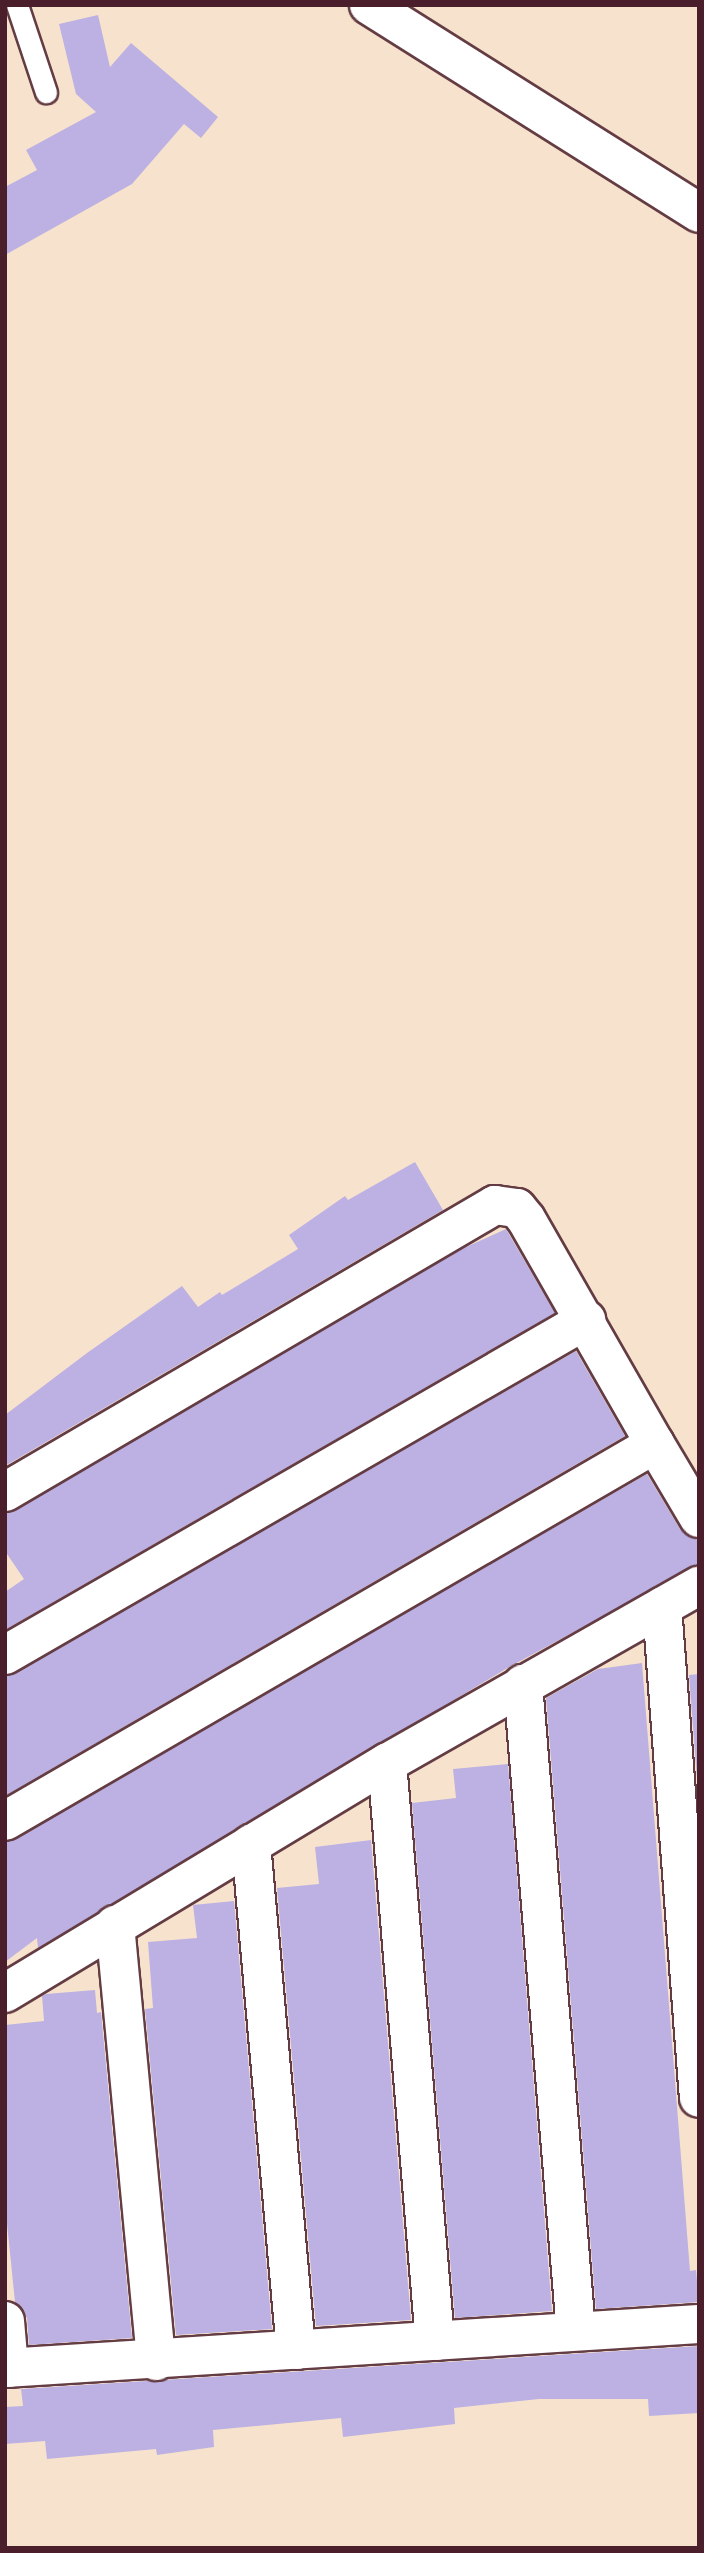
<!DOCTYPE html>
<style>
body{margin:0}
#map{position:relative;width:704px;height:2553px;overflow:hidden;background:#f7e3cd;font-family:"Gentium Book Plus",serif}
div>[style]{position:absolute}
.building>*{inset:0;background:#bcb1e2}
.roads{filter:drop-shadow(2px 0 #643c43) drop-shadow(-2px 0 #643c43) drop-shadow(0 2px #643c43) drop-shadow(0 -2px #643c43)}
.service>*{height:21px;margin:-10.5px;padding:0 10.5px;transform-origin:10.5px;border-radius:10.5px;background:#fff}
.minor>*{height:38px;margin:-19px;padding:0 19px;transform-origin:19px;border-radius:19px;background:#fff}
.tertiary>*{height:38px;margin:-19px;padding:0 19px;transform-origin:19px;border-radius:19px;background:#fff}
span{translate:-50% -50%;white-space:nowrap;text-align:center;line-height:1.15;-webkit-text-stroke:6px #fdfcf7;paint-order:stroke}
.frame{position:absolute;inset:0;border:7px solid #4a1f2b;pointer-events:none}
</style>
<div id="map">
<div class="building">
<i style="clip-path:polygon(98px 15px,110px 67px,131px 43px,218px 117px,201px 138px,184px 124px,132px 184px,5px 255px,5px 187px,37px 170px,26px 150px,96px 112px,76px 94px,59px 24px)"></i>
<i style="clip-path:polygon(415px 1162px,443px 1210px,5px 1466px,5px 1415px,87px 1353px,182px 1286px,198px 1307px,220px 1292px,222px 1295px,298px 1249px,289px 1235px,345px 1196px,348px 1200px)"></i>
<i style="clip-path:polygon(506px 1229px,555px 1313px,5px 1630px,5px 1592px,24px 1579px,5px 1551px,5px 1514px,464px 1248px)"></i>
<i style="clip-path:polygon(576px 1351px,625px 1436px,5px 1796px,5px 1677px)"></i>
<i style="clip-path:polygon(647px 1474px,680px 1529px,699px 1541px,699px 1564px,511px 1666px,38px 1948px,37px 1938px,5px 1962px,5px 1843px)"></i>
<i style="clip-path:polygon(642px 1663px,690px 2271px,696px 2270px,699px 2302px,596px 2309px,546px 1698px,598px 1669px)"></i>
<i style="clip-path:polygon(699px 1674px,699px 1804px,689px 1675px)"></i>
<i style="clip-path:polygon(508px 1764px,552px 2311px,455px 2318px,412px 1803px,456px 1798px,453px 1769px)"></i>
<i style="clip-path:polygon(371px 1840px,411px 2320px,316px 2326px,277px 1888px,319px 1884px,315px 1847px)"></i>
<i style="clip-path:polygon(234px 1901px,272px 2329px,176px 2335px,145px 2009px,153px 2008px,148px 1942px,197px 1938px,193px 1905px)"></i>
<i style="clip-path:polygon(95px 1990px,97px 2013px,101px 2012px,132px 2338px,29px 2345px,27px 2318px,15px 2302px,5px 2204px,5px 2025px,44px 2021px,42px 1996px,46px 1994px)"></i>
<i style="clip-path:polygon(699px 2346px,699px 2413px,649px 2416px,648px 2399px,539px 2399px,454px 2408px,455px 2424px,343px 2437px,341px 2418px,213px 2430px,214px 2447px,157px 2455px,156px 2449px,47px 2459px,45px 2441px,5px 2444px,5px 2407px,23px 2406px,21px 2389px)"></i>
</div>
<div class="roads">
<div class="service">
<i style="left:17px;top:5px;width:92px;rotate:71.6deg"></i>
</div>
<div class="minor">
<i style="left:655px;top:1444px;width:86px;rotate:59.3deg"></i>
<i style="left:5px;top:1492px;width:568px;rotate:-30.36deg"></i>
<i style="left:495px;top:1205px;width:22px;rotate:8deg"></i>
<i style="left:517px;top:1208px;width:14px;rotate:51deg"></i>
<i style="left:526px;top:1219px;width:259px;rotate:60.2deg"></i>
<i style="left:655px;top:1444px;width:751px;rotate:149.89deg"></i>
<i style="left:662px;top:1607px;width:492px;rotate:85.7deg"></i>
<i style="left:5px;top:1655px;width:671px;rotate:-29.97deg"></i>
<i style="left:523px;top:1684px;width:649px;rotate:85.32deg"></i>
<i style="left:387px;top:1763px;width:580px;rotate:85.25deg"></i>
<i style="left:251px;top:1844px;width:508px;rotate:84.92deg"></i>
<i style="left:115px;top:1925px;width:438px;rotate:84.6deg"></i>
<i style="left:5px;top:1993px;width:446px;rotate:-31.1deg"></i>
<i style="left:387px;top:1763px;width:359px;rotate:-29.6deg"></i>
<i style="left:5px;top:2321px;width:47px;rotate:85.1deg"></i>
<i style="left:5px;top:2368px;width:695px;rotate:-3.63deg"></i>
</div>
<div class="tertiary">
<i style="left:369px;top:5px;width:390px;rotate:32.2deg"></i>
</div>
</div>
<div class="frame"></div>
</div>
